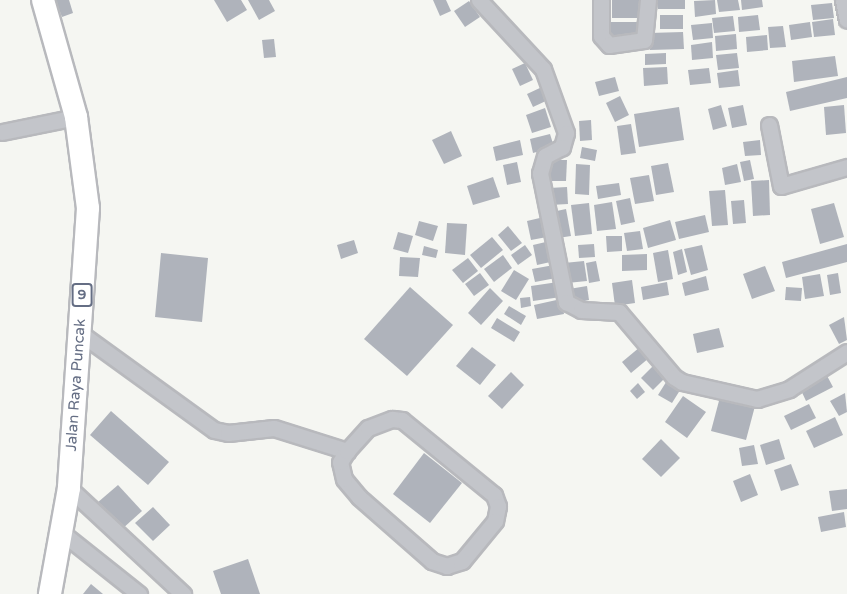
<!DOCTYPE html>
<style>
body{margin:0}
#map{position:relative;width:847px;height:594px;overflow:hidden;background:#f5f6f2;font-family:"Varela Round",sans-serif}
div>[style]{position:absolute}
.building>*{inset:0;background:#afb3bb}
.roads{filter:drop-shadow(2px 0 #b8b9bd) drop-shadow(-2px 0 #b8b9bd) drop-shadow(0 2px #b8b9bd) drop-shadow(0 -2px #b8b9bd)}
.minor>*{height:15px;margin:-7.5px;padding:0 7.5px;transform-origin:7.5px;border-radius:7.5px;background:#c3c5ca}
.highway>*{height:22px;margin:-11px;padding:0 11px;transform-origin:11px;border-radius:11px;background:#fff}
span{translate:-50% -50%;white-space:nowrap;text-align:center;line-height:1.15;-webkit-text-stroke:6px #fff;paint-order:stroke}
.shield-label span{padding:2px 4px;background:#fff;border:2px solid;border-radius:4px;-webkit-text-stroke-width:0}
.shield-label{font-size:14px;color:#656e84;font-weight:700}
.street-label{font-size:15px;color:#656e84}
</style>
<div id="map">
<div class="building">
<i style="clip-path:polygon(55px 0,69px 0,73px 13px,62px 17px)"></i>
<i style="clip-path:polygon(214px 0,241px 0,247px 10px,227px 22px)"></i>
<i style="clip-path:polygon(248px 0,269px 0,275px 11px,259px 20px)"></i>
<i style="clip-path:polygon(433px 0,446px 0,451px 11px,440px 16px)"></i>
<i style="clip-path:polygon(612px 0,641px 0,640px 18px,612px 18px)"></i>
<i style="clip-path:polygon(658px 0,685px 0,685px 9px,658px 9px)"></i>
<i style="clip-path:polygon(715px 0,716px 14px,695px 17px,694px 1px)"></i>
<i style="clip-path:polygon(717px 0,738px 0,740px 10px,719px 12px)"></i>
<i style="clip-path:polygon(741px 0,762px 0,763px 7px,742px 10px)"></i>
<i style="clip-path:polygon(469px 1px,480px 17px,465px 27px,454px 11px)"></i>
<i style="clip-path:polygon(832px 3px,834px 18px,813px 20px,811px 5px)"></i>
<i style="clip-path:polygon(660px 15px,683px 15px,683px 29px,660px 29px)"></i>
<i style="clip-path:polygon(758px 15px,760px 30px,739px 32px,738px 17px)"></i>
<i style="clip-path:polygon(733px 16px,735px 31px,714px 33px,712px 18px)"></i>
<i style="clip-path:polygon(833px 19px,835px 35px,814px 37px,812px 22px)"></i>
<i style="clip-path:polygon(611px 22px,642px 22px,641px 38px,611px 37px)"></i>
<i style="clip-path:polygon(810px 22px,812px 37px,791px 40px,789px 25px)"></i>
<i style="clip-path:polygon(712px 23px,713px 38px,693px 40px,691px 25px)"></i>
<i style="clip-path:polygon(783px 26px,786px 47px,770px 48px,768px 27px)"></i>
<i style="clip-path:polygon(683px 32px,684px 49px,650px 50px,649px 33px)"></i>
<i style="clip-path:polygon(736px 34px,737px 49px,716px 51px,715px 36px)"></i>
<i style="clip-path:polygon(767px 35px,768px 50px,747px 52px,746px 37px)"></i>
<i style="clip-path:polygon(274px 39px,276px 57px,264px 58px,262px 40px)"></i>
<i style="clip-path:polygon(712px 42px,713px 58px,692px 60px,691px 45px)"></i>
<i style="clip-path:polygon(666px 53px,666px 64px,645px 65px,645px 54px)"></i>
<i style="clip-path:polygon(737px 53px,739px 68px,718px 70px,716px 55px)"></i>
<i style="clip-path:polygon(835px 56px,838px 76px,794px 82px,792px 61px)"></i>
<i style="clip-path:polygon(525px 63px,533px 80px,520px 86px,512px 69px)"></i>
<i style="clip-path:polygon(667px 67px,668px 84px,644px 86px,643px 68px)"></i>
<i style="clip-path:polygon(709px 68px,711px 83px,690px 85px,688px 70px)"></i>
<i style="clip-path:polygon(738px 70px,740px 86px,719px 88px,717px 73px)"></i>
<i style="clip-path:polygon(615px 77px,619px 91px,599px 96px,595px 82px)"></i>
<i style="clip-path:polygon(847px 77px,847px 98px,790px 111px,786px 92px)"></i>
<i style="clip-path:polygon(542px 87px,548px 100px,533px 107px,527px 94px)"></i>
<i style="clip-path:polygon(620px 96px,629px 115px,615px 122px,606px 103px)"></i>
<i style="clip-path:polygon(721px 105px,727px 126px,713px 130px,708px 109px)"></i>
<i style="clip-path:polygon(743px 105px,747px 125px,732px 128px,728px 108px)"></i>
<i style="clip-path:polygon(844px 105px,846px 133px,826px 135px,824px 107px)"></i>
<i style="clip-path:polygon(679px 107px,684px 140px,639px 147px,634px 114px)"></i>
<i style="clip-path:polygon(545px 108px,551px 127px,532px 133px,526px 115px)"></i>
<i style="clip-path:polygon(591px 120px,592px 140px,580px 141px,579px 121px)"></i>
<i style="clip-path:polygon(631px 124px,636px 153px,621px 155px,617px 126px)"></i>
<i style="clip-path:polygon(451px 131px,462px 156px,444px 164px,432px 140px)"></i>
<i style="clip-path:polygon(550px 134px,554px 147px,533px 153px,530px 139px)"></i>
<i style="clip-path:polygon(520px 140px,523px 155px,496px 161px,493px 147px)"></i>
<i style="clip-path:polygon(760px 140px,761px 155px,745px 156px,743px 142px)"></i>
<i style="clip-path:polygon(582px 147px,597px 150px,595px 161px,580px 158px)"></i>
<i style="clip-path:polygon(550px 160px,567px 160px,566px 181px,549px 181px)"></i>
<i style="clip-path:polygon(750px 160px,754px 179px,744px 181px,740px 162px)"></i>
<i style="clip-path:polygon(517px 162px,521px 182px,507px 185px,503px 165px)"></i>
<i style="clip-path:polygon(668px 163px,674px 192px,656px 195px,651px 166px)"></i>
<i style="clip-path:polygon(576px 164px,590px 165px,589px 195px,575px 194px)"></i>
<i style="clip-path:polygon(737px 164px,741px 182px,725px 185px,722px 168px)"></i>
<i style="clip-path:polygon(649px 175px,654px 201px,635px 204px,630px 178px)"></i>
<i style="clip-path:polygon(493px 177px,500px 197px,473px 205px,467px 186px)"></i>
<i style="clip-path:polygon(769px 180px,770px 215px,753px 216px,751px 181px)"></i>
<i style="clip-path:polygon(619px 183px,621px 195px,598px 199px,596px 186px)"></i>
<i style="clip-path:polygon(567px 187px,568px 204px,550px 205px,549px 188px)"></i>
<i style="clip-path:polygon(725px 190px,728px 225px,712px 226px,709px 191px)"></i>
<i style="clip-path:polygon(630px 198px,635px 222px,621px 225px,616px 201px)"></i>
<i style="clip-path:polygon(744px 200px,746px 223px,733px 224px,731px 201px)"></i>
<i style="clip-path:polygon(612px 202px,616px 229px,597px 231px,594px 205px)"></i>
<i style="clip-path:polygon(589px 203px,592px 234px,575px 236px,571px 205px)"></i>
<i style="clip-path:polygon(834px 203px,844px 237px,820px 244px,811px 209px)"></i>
<i style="clip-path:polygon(566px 209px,571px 236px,558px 238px,552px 212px)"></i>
<i style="clip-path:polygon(705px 215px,709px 232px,679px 239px,675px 222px)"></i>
<i style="clip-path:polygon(544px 217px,547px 237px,531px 240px,527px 221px)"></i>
<i style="clip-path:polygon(670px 220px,676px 240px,648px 248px,643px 228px)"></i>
<i style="clip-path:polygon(419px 221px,438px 226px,433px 241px,415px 235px)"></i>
<i style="clip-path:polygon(447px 223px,467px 224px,465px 255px,445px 253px)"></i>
<i style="clip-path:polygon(508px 226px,522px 243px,511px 251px,498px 235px)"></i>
<i style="clip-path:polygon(640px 231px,643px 249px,627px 251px,624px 233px)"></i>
<i style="clip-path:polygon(398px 232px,413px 236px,408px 253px,393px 249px)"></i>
<i style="clip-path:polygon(606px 236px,622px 236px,622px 251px,607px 252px)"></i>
<i style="clip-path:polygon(492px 237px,503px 250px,481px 268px,470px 255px)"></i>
<i style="clip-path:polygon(354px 240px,358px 253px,341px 259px,337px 245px)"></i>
<i style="clip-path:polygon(550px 241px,555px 261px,537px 265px,533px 245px)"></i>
<i style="clip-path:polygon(594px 244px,595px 257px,579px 258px,578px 245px)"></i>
<i style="clip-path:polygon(847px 244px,847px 262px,786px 278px,782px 262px)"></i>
<i style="clip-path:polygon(525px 245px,532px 255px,518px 265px,511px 255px)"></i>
<i style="clip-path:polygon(702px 245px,708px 270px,691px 275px,684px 249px)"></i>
<i style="clip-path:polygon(424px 246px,438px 250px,436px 258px,422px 255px)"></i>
<i style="clip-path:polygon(682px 249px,687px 272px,678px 275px,673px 252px)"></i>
<i style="clip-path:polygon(668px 250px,673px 279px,658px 282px,653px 253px)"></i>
<i style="clip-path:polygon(161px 253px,208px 258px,202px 322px,155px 317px)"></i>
<i style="clip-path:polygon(647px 254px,647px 270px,622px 271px,622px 255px)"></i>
<i style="clip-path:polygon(503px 255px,512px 268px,494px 282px,484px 269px)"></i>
<i style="clip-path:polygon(400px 257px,420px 258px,418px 277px,399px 276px)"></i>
<i style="clip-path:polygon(468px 258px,478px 271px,463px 283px,452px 270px)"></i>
<i style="clip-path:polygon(584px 261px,587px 281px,567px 283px,564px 263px)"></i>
<i style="clip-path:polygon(596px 261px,600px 281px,589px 283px,586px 263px)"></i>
<i style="clip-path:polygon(554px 265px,556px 278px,535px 282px,532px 269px)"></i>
<i style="clip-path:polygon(765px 266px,775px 291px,752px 299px,743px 274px)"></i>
<i style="clip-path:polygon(514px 270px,529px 279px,516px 300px,501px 291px)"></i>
<i style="clip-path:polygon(480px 273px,489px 285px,474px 296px,465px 284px)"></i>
<i style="clip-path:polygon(838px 273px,841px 293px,830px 295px,827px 275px)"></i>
<i style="clip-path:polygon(820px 274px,824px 296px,805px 299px,802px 277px)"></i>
<i style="clip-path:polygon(706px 276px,709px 290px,685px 296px,682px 283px)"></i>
<i style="clip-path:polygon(632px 280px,635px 303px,615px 306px,612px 283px)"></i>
<i style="clip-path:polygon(558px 282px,561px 297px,533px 301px,531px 286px)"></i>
<i style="clip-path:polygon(667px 282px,669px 295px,643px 300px,641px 287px)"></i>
<i style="clip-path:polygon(587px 286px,589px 300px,571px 304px,569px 289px)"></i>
<i style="clip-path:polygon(410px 287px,453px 325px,407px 376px,364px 339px)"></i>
<i style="clip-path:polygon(786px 287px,802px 288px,801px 301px,785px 300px)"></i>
<i style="clip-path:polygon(490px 288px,503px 301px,481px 325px,468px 313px)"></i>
<i style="clip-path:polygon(530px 297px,531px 306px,521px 308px,520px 298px)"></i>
<i style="clip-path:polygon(561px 299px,564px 314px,537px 319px,534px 305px)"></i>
<i style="clip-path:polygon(509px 306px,526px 316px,521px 325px,504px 314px)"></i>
<i style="clip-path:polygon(844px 317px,847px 340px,839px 344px,829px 325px)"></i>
<i style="clip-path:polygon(497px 318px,520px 332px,514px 342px,491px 328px)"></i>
<i style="clip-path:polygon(719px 328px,724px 347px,697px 353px,693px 334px)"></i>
<i style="clip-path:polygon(472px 347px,496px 365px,480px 385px,456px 366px)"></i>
<i style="clip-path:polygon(640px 347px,649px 358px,631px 373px,622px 362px)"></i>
<i style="clip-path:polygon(653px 366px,665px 378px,653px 390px,641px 378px)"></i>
<i style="clip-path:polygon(511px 372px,524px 385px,502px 409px,488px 396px)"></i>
<i style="clip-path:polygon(825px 372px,833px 387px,806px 401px,799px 386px)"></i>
<i style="clip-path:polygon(668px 379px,682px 387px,672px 403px,658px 395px)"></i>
<i style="clip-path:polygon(638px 383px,645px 392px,637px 399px,630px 391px)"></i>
<i style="clip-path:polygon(845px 393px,847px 412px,839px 416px,830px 401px)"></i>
<i style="clip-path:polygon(683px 396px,706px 412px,687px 438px,665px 422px)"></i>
<i style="clip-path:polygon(720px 397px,755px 406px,746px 440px,711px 431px)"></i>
<i style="clip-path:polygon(809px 404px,816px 418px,791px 430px,784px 416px)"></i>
<i style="clip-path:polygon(111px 411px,169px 462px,148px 485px,90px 435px)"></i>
<i style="clip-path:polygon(835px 417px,843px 435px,814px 448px,806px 431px)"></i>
<i style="clip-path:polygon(661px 439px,680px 458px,661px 477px,642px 459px)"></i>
<i style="clip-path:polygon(779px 439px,785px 459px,766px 465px,760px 445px)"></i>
<i style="clip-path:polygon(754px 445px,758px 464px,742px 466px,739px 448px)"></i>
<i style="clip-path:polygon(424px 453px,462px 483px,430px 523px,393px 494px)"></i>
<i style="clip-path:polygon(791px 464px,799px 485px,781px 491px,774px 470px)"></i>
<i style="clip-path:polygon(750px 474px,758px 495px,741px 502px,733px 481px)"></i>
<i style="clip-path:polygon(118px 485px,142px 511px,121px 530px,97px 503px)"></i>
<i style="clip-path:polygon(847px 489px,847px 509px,832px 511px,829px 491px)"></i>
<i style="clip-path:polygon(153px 507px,170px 525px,153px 541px,135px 523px)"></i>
<i style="clip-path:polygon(844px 512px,846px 527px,821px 532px,818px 517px)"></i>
<i style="clip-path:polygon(248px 559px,260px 594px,221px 594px,213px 571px)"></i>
<i style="clip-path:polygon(91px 584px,103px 594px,83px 594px)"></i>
</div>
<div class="roads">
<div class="minor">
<i style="left:479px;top:0;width:94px;rotate:47.2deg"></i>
<i style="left:543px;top:69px;width:68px;rotate:70.2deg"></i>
<i style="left:566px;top:133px;width:15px;rotate:106deg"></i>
<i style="left:562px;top:147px;width:19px;rotate:152deg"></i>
<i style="left:545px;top:156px;width:18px;rotate:106deg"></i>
<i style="left:540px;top:173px;width:132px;rotate:78.6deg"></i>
<i style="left:566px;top:302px;width:17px;rotate:28deg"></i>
<i style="left:581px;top:310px;width:38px;rotate:3deg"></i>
<i style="left:619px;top:312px;width:85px;rotate:49.8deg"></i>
<i style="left:674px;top:377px;width:9px;rotate:32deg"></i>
<i style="left:682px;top:382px;width:77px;rotate:12.8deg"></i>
<i style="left:757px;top:399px;width:34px;rotate:-17deg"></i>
<i style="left:789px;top:389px;width:69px;rotate:-32.5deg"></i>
<i style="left:601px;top:0;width:36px;rotate:90deg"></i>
<i style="left:601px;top:36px;width:12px;rotate:48deg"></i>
<i style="left:609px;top:45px;width:35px;rotate:-8deg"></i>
<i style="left:644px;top:40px;width:40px;rotate:-84.3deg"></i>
<i style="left:843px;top:0;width:20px;rotate:79deg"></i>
<i style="left:769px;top:125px;width:62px;rotate:78.9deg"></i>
<i style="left:781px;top:186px;width:69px;rotate:-16.1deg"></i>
<i style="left:2px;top:132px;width:76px;rotate:-11.5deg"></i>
<i style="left:80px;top:333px;width:165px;rotate:35.9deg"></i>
<i style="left:214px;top:430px;width:14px;rotate:12deg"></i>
<i style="left:228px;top:433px;width:46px;rotate:-6.2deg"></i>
<i style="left:274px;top:428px;width:77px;rotate:17.5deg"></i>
<i style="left:392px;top:419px;width:10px;rotate:6deg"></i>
<i style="left:402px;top:420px;width:119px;rotate:39.2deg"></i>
<i style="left:494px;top:495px;width:12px;rotate:70deg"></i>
<i style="left:498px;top:506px;width:15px;rotate:101deg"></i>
<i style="left:495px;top:521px;width:52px;rotate:129.5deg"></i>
<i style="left:462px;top:561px;width:16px;rotate:162deg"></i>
<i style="left:447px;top:566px;width:16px;rotate:-162deg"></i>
<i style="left:432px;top:561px;width:97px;rotate:-138.8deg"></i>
<i style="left:359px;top:497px;width:23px;rotate:-130deg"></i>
<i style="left:344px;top:479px;width:17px;rotate:-103deg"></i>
<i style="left:340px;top:462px;width:13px;rotate:-58deg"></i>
<i style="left:347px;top:451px;width:31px;rotate:-48deg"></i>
<i style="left:368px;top:428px;width:26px;rotate:-21deg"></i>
<i style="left:69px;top:488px;width:156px;rotate:42.9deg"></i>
<i style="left:61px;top:532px;width:100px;rotate:38.5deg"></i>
</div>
<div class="highway">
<i style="left:43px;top:0;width:122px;rotate:74.2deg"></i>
<i style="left:76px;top:117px;width:92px;rotate:82.5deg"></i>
<i style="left:88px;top:208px;width:281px;rotate:93.9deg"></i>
<i style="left:69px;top:488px;width:108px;rotate:100.2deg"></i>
</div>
</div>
<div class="shield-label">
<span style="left:82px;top:295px">9</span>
</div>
<div class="street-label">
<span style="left:76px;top:385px;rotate:-86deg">Jalan Raya Puncak</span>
</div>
</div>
